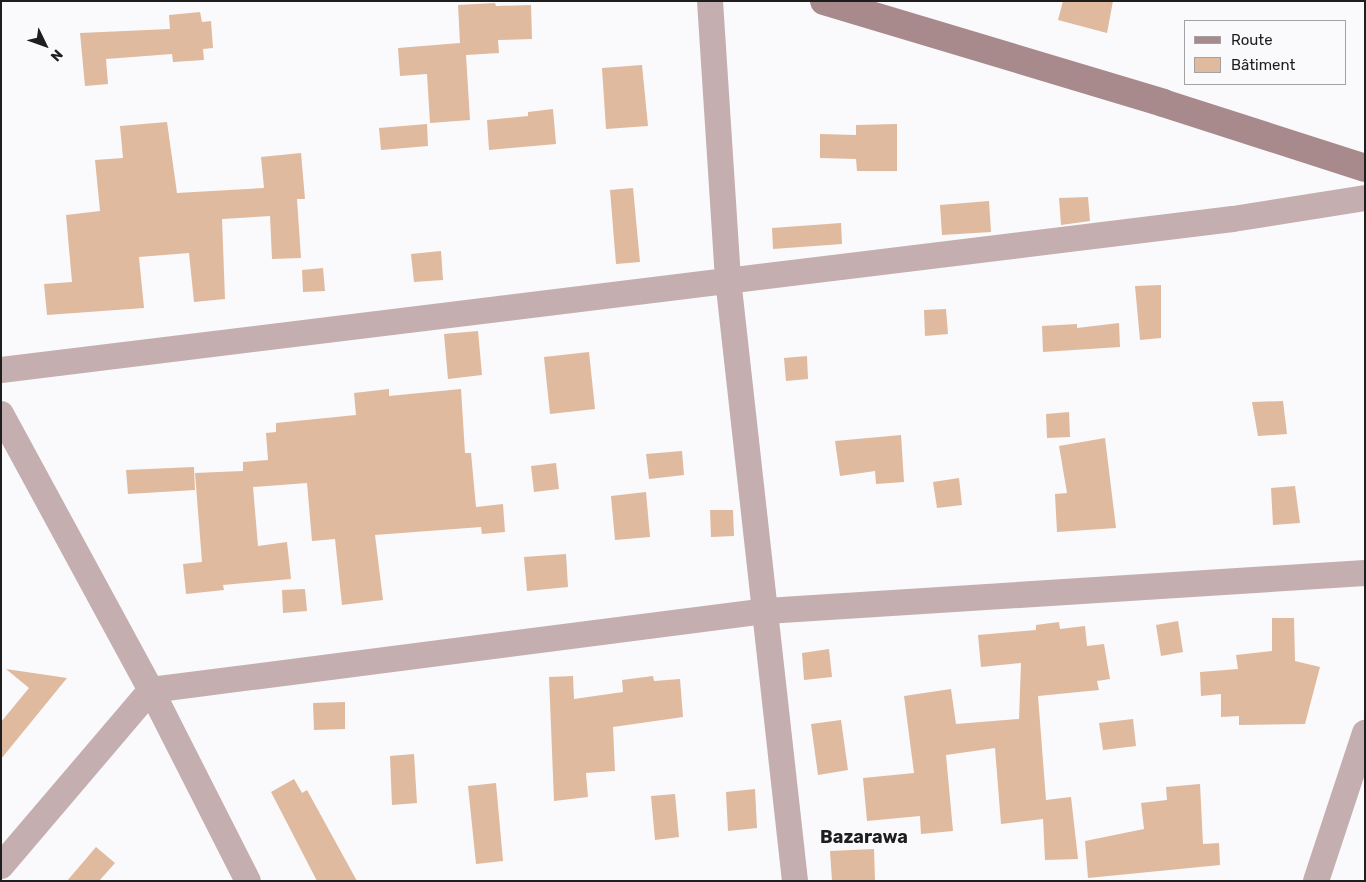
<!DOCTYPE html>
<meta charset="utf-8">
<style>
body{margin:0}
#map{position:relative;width:1366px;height:882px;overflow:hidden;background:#faf9fc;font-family:Rubik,sans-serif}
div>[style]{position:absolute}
.building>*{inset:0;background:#dfba9f}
.street>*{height:26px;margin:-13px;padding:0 13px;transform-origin:13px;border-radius:13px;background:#c4aeb0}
.secondary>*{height:28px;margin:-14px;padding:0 14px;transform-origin:14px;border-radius:14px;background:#a8898c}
span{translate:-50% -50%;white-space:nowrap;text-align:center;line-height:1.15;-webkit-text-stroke:5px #faf9fc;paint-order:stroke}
.quarter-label{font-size:18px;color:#1e1e1f;font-weight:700}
.frame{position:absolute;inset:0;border:2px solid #1e1e1f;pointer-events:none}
.legend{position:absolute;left:1184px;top:20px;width:162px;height:65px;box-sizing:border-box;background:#faf9fc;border:1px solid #a2a1a4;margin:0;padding:6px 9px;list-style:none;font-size:15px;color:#1e1e1f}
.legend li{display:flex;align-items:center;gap:10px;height:25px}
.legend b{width:25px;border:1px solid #a2a1a4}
.north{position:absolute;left:20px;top:20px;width:50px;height:50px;-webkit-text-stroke:4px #faf9fc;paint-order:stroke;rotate:132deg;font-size:14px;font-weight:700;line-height:20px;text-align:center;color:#1e1e1f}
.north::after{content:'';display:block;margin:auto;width:18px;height:22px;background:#1e1e1f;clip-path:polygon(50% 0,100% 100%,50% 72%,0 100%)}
</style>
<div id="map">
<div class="building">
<i style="clip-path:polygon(1063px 1px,1113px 1px,1107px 33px,1058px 20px)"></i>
<i style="clip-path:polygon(495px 3px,496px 6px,531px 5px,532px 39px,498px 40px,499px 53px,466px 55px,470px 120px,430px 123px,427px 74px,400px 76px,398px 48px,460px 43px,458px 5px)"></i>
<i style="clip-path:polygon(200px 12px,202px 22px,211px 21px,213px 48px,203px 49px,204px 60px,173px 62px,172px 54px,106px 59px,108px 84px,85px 86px,80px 33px,170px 29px,169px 15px)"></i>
<i style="clip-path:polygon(642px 65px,648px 126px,606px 129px,602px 68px)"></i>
<i style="clip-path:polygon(553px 109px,556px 144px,489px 150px,487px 120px,528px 116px,528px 112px)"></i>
<i style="clip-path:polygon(167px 122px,177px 193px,264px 188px,261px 157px,301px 153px,305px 199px,297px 199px,301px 258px,272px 259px,270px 216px,222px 219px,225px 299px,194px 302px,189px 253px,139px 257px,144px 308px,47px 315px,44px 284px,72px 282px,66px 215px,100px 211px,95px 160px,123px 158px,120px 126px)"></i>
<i style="clip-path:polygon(427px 124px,428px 146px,381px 150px,379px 128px)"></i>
<i style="clip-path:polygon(897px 124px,897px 171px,857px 171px,856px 159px,820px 158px,820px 134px,856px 135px,856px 125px)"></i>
<i style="clip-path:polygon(633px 188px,640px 262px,616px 264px,610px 190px)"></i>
<i style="clip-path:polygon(1088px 197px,1090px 221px,1061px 225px,1059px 198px)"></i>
<i style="clip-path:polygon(989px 201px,991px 232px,942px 235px,940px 205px)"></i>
<i style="clip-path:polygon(841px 223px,842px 244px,773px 249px,772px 228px)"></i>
<i style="clip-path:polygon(441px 251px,443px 280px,414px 282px,411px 254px)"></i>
<i style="clip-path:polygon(323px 268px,325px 291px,303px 292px,302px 270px)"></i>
<i style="clip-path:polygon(1161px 285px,1161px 338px,1140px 340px,1135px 286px)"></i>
<i style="clip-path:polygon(946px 309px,948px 334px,925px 336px,924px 310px)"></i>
<i style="clip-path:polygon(1119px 323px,1120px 347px,1043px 352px,1042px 326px,1077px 324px,1077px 328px)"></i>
<i style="clip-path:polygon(478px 331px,482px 375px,448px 379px,444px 334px)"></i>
<i style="clip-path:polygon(589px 352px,595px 409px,550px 414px,544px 357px)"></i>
<i style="clip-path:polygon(807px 356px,808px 379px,786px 381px,784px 358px)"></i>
<i style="clip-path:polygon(389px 389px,389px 396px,461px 389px,465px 453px,471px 453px,476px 507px,503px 504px,505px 532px,482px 534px,481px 527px,375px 535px,383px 600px,342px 605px,335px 539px,312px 541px,307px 483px,253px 487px,258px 546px,287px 542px,291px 579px,223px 585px,224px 590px,186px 594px,183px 564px,202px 562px,195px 473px,243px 471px,243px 462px,268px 460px,266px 433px,276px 432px,276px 423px,356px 415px,354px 393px)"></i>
<i style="clip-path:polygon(1283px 401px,1287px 434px,1258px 436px,1252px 402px)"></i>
<i style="clip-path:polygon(1069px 412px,1070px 437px,1047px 438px,1046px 414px)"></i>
<i style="clip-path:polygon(901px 435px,904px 482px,876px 484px,875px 471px,840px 476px,835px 441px)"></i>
<i style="clip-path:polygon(1105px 438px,1116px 528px,1057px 532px,1055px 494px,1067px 493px,1059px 446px)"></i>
<i style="clip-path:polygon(682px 451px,684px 475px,649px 479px,646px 454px)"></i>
<i style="clip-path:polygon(556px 463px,559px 489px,534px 492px,531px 466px)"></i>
<i style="clip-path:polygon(194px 467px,195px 490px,128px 494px,126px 470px)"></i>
<i style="clip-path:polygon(959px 478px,962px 505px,937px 508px,933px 482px)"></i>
<i style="clip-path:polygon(1295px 486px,1300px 523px,1273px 525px,1271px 488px)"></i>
<i style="clip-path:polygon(646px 492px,650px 537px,615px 540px,611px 496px)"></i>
<i style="clip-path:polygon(710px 510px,733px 510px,734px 536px,711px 537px)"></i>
<i style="clip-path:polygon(566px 554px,568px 587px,527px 591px,524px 557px)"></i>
<i style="clip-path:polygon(305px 589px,307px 611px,283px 613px,282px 590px)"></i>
<i style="clip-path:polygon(1272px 618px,1294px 618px,1295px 661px,1320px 667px,1305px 724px,1239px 725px,1239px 716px,1221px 717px,1221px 694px,1201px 696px,1200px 672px,1238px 669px,1236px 655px,1272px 651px)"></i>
<i style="clip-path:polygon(1178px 621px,1183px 652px,1161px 656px,1156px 625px)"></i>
<i style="clip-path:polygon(1059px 622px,1060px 629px,1085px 626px,1087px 646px,1104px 644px,1110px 679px,1097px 681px,1099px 690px,1038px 696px,1046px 800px,1071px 797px,1078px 859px,1045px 860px,1043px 819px,1001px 824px,995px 748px,946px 755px,953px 831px,921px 834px,920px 816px,867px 821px,863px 778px,914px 773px,904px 696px,951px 689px,956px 724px,1019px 719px,1021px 663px,981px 667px,978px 635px,1036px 630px,1036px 625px)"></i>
<i style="clip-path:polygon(829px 649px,832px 677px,804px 680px,802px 653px)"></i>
<i style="clip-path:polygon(6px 669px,67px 678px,1px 759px,1px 722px,29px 688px)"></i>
<i style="clip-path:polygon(573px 676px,574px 699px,623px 692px,622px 680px,653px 676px,654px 681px,680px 679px,683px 717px,613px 727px,615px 771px,586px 773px,588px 797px,554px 801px,549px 677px)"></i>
<i style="clip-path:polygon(345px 702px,345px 729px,314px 730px,313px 703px)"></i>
<i style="clip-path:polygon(1133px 719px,1136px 746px,1103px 750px,1099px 723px)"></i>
<i style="clip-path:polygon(841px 720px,848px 770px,818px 775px,811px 724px)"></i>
<i style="clip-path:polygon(414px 754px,417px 803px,392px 805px,390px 756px)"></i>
<i style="clip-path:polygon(294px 779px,302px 793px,307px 790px,357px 881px,317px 881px,271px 792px)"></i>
<i style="clip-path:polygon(496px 783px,503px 861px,476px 864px,468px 786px)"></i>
<i style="clip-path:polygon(1200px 784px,1203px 844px,1219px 843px,1220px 865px,1088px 878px,1085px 841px,1144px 829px,1141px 803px,1167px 800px,1166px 787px)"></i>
<i style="clip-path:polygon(755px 789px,757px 828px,728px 831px,726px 792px)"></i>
<i style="clip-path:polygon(675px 794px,679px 837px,655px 840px,651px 796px)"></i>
<i style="clip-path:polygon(96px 847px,115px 863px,99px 881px,67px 881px)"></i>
<i style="clip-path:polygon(874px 849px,875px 881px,832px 881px,830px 851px)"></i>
</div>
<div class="street">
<i style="left:710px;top:1px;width:279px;rotate:86.3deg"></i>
<i style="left:728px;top:279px;width:606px;rotate:83.65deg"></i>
<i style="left:1px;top:370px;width:1241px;rotate:-6.99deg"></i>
<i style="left:1233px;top:219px;width:134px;rotate:-9deg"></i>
<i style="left:1px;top:414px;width:314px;rotate:61.5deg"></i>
<i style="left:151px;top:690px;width:214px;rotate:63.1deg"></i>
<i style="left:1px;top:866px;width:231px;rotate:-49.6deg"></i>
<i style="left:151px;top:690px;width:620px;rotate:-7.32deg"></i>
<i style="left:766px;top:611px;width:600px;rotate:-3.63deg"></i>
<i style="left:1316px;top:881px;width:156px;rotate:-71.7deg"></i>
</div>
<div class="secondary">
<i style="left:824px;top:1px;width:354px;rotate:16.7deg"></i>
<i style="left:1163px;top:103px;width:212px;rotate:17.8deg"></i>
</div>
<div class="quarter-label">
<span style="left:864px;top:837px">Bazarawa</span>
</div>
<div class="frame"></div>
<ul class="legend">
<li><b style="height:6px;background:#a8898c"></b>Route</li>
<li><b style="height:14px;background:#dfba9f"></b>Bâtiment</li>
</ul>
<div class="north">N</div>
</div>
